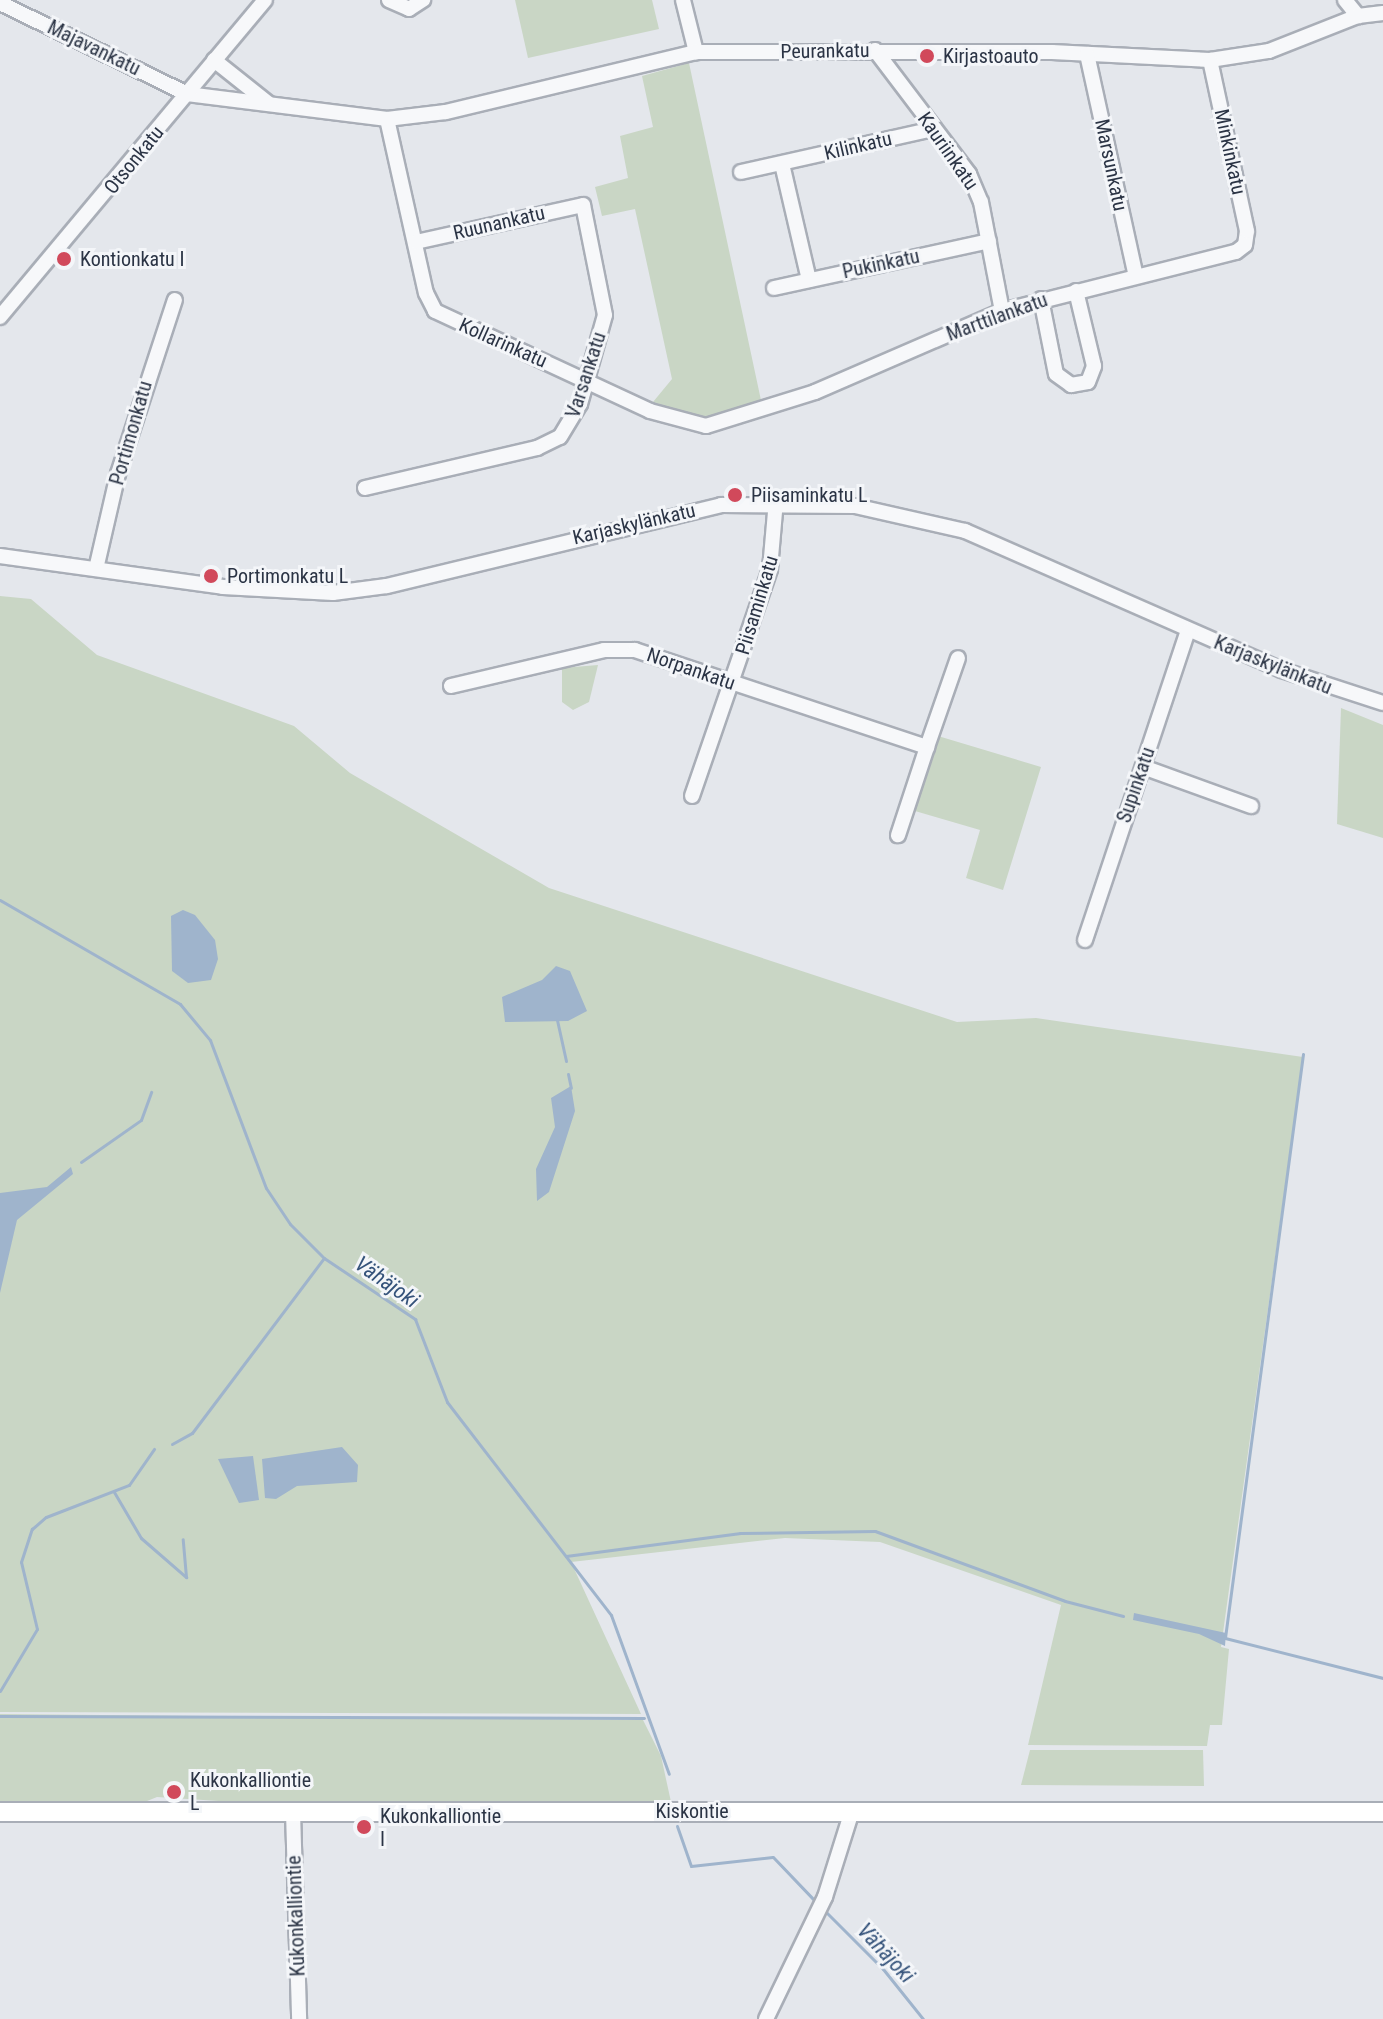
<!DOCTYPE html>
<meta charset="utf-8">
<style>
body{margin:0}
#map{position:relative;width:1383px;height:2019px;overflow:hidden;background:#e4e7ec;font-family:"Roboto Condensed",sans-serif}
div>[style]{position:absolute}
.green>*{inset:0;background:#c9d6c5}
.water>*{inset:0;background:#9fb4cc}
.stream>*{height:3px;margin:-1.5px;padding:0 1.5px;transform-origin:1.5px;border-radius:1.5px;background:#9fb4cc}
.roads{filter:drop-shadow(2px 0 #a9aeb7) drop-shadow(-2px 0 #a9aeb7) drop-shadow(0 2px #a9aeb7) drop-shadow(0 -2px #a9aeb7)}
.minor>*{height:14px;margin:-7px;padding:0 7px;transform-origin:7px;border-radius:7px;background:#f7f8fa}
.major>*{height:18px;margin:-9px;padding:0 9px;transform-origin:9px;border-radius:9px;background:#fff}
.dots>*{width:22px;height:22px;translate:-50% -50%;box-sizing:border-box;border:4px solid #f4f6f9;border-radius:50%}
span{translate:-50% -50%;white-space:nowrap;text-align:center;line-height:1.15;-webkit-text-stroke:6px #f4f6f9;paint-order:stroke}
.street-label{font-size:20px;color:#2b3445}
.poi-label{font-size:20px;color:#2b3445}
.left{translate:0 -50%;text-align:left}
.water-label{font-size:22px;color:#34527a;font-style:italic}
</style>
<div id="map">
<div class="green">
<i style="clip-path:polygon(515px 0,652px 0,659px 29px,528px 58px)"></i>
<i style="clip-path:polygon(689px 63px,762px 405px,701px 419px,653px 402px,672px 379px,635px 209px,602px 216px,595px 187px,628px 178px,620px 136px,653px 127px,642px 76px)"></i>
<i style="clip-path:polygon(0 596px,31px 599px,97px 655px,294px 726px,350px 773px,549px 888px,957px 1022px,1036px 1018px,1303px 1057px,1221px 1647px,1229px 1649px,1222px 1725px,1210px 1725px,1207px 1746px,1028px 1745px,1061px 1605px,880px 1542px,785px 1538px,571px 1562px,641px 1714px,0 1712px)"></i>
<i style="clip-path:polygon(598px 665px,589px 702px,573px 710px,562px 702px,562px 668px)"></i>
<i style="clip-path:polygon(1341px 708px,1383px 725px,1383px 838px,1337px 824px)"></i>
<i style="clip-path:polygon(938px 736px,1041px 767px,1003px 890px,966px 878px,980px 830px,915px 811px)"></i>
<i style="clip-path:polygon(0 1714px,643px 1720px,661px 1756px,671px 1802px,234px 1802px,157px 1797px,142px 1803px,0 1803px)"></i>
<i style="clip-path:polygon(1030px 1750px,1203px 1750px,1204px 1786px,1021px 1785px)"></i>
</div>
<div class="water">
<i style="clip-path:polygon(183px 910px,195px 915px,215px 940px,218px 959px,211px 980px,188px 983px,172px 971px,171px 916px)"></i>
<i style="clip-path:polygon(556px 966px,570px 971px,587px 1011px,568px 1021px,505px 1022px,502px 997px,542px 980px)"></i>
<i style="clip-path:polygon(571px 1086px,575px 1111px,549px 1192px,537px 1201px,536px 1169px,555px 1127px,551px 1098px)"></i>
<i style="clip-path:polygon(71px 1167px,73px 1174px,17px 1220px,0 1293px,0 1193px,47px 1187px)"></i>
<i style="clip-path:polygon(342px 1447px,358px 1465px,357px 1482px,297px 1486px,276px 1499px,265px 1498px,262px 1459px)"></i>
<i style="clip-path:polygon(253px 1456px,259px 1500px,239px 1503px,218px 1459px)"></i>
<i style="clip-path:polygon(1134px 1613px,1226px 1633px,1225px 1646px,1199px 1634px,1133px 1620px)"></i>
</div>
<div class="stream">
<i style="left:0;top:900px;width:208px;rotate:30deg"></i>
<i style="left:180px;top:1004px;width:47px;rotate:50.2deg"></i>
<i style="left:210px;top:1040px;width:158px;rotate:69.3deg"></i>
<i style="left:266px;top:1188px;width:43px;rotate:56.3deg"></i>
<i style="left:290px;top:1224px;width:48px;rotate:45deg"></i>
<i style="left:324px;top:1258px;width:110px;rotate:33.8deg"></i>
<i style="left:415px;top:1319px;width:89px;rotate:68.9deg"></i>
<i style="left:447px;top:1402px;width:269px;rotate:52.4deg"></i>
<i style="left:611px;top:1615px;width:169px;rotate:70deg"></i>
<i style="left:557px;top:1020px;width:42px;rotate:77.6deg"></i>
<i style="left:1303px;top:1054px;width:589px;rotate:97.61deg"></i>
<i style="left:1225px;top:1638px;width:163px;rotate:14.2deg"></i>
<i style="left:568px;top:1074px;width:14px;rotate:78deg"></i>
<i style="left:81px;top:1162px;width:73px;rotate:-35deg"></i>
<i style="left:141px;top:1120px;width:30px;rotate:-70deg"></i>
<i style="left:172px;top:1444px;width:23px;rotate:-29deg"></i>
<i style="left:192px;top:1433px;width:219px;rotate:-53deg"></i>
<i style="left:114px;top:1492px;width:53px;rotate:59.6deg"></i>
<i style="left:141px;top:1538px;width:60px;rotate:40.9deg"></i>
<i style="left:186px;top:1577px;width:38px;rotate:-95deg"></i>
<i style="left:566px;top:1556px;width:176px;rotate:-7.5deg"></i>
<i style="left:740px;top:1533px;width:135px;rotate:-0.8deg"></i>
<i style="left:875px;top:1531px;width:202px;rotate:20.2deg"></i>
<i style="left:1065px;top:1601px;width:60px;rotate:14.5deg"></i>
<i style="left:0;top:1691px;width:72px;rotate:-59.2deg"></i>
<i style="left:37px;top:1629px;width:69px;rotate:-103.4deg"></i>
<i style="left:21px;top:1562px;width:35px;rotate:-72deg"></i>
<i style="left:32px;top:1529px;width:18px;rotate:-41deg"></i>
<i style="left:46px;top:1517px;width:89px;rotate:-21.1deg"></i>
<i style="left:129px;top:1485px;width:44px;rotate:-55.2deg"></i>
<i style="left:0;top:1716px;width:644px;rotate:0.18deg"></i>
<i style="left:677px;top:1826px;width:42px;rotate:70.7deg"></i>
<i style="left:691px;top:1866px;width:82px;rotate:-6.3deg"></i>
<i style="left:773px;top:1857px;width:61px;rotate:46.3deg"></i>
<i style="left:824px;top:1910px;width:83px;rotate:45deg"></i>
<i style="left:883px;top:1969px;width:64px;rotate:51.3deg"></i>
</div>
<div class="roads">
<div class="minor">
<i style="left:389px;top:0;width:22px;rotate:24deg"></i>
<i style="left:409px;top:9px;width:17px;rotate:-33deg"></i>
<i style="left:683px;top:0;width:54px;rotate:76deg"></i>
<i style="left:1345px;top:0;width:21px;rotate:51deg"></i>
<i style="left:0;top:3px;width:208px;rotate:25.9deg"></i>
<i style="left:187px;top:94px;width:202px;rotate:7.1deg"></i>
<i style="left:387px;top:119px;width:59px;rotate:-6.8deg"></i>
<i style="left:446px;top:112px;width:257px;rotate:-13.5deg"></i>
<i style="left:696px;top:52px;width:356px"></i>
<i style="left:1052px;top:52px;width:158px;rotate:2.9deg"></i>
<i style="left:1210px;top:60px;width:60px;rotate:-8.7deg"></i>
<i style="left:1269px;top:51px;width:96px;rotate:-21.5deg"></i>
<i style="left:1358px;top:16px;width:25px;rotate:-7deg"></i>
<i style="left:875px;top:50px;width:156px;rotate:52.8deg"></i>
<i style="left:969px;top:174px;width:30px;rotate:67deg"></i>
<i style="left:981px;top:202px;width:111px;rotate:79.1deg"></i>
<i style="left:1087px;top:54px;width:227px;rotate:77.6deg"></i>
<i style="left:214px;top:60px;width:69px;rotate:38.5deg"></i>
<i style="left:387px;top:119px;width:178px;rotate:77.4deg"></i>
<i style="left:426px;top:293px;width:20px;rotate:63deg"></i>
<i style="left:435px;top:311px;width:237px;rotate:24.9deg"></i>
<i style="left:650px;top:411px;width:58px;rotate:15deg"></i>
<i style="left:706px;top:426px;width:114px;rotate:-17.3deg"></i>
<i style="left:815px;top:392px;width:204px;rotate:-23.4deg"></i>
<i style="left:1002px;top:311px;width:241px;rotate:-14.2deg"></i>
<i style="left:1236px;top:252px;width:11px;rotate:-38deg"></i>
<i style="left:1245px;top:245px;width:14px;rotate:-82deg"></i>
<i style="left:1247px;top:231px;width:175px;rotate:-102.2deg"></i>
<i style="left:782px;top:164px;width:119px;rotate:76.9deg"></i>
<i style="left:741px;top:172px;width:198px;rotate:-12.6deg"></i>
<i style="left:774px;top:288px;width:220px;rotate:-12.3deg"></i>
<i style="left:1041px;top:299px;width:76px;rotate:78.7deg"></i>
<i style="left:1056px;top:374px;width:19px;rotate:36deg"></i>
<i style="left:1071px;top:385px;width:17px;rotate:-10deg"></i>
<i style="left:1088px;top:382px;width:17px;rotate:-69deg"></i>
<i style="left:1094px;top:366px;width:77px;rotate:-103.5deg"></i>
<i style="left:0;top:317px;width:413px;rotate:-50.1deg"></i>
<i style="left:365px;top:488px;width:177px;rotate:-13.1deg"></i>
<i style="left:537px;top:448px;width:25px;rotate:-26deg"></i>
<i style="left:560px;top:437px;width:39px;rotate:-59deg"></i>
<i style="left:580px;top:404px;width:92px;rotate:-74.3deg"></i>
<i style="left:605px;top:315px;width:112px;rotate:-101.3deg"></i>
<i style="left:583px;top:205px;width:171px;rotate:167.5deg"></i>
<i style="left:0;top:556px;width:225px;rotate:7.9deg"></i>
<i style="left:223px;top:587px;width:110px;rotate:3.1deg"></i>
<i style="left:333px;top:593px;width:54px;rotate:-7.4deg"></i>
<i style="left:387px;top:586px;width:344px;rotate:-13.6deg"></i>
<i style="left:721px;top:505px;width:134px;rotate:0.4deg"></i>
<i style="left:855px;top:506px;width:113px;rotate:12.8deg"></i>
<i style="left:965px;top:531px;width:346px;rotate:23.7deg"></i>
<i style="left:1282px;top:670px;width:106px;rotate:18.1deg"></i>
<i style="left:96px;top:569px;width:98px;rotate:-77deg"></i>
<i style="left:118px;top:474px;width:183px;rotate:-71.9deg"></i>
<i style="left:451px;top:686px;width:157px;rotate:-13.2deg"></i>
<i style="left:604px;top:650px;width:31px"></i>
<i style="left:635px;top:650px;width:308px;rotate:18.4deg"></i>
<i style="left:927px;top:747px;width:93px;rotate:108.2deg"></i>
<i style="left:927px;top:747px;width:94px;rotate:-70.8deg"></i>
<i style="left:1143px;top:767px;width:115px;rotate:19.9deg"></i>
<i style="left:692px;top:796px;width:240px;rotate:-71deg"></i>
<i style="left:770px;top:569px;width:68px;rotate:-85deg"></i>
<i style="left:1085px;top:940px;width:326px;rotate:-71.6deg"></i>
<i style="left:293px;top:1812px;width:207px;rotate:88.3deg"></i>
<i style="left:766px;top:2019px;width:136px;rotate:-64.2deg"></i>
<i style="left:825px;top:1897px;width:90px;rotate:-72.6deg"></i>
</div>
<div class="major">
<i style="left:0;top:1812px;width:1383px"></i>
</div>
</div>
<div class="dots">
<i style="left:927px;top:56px;background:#d1495b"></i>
<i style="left:64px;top:259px;background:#d1495b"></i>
<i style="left:735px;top:495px;background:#d1495b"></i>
<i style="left:211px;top:576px;background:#d1495b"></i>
<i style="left:174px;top:1792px;background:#d1495b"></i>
<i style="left:364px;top:1827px;background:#d1495b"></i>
</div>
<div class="street-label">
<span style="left:94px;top:48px;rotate:26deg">Majavankatu</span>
<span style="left:825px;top:51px;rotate:-1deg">Peurankatu</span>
<span style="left:858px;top:146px;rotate:-13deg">Kilinkatu</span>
<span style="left:948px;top:151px;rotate:55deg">Kauriinkatu</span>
<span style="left:1230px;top:152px;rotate:78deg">Minkinkatu</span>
<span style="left:134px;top:160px;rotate:-51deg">Otsonkatu</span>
<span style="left:1111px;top:165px;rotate:78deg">Marsunkatu</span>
<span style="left:499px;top:223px;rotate:-13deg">Ruunankatu</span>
<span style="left:881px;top:264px;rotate:-12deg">Pukinkatu</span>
<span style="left:997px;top:317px;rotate:-20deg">Marttilankatu</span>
<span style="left:503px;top:343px;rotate:24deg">Kollarinkatu</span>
<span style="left:586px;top:375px;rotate:-72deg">Varsankatu</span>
<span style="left:131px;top:433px;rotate:-74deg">Portimonkatu</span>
<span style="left:634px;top:524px;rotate:-13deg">Karjaskylänkatu</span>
<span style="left:757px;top:605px;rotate:-73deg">Piisaminkatu</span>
<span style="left:1273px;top:665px;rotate:22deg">Karjaskylänkatu</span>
<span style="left:691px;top:669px;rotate:19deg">Norpankatu</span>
<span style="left:1136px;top:785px;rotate:-71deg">Supinkatu</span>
<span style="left:692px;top:1811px">Kiskontie</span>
<span style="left:296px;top:1916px;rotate:-92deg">Kukonkalliontie</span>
</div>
<div class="poi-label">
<span class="left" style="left:943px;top:56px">Kirjastoauto</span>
<span class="left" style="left:80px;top:259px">Kontionkatu I</span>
<span class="left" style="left:751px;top:495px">Piisaminkatu L</span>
<span class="left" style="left:227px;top:576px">Portimonkatu L</span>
<span class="left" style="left:190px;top:1792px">Kukonkalliontie<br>L</span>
<span class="left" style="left:380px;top:1828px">Kukonkalliontie<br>I</span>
</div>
<div class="water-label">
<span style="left:387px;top:1282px;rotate:35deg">Vähäjoki</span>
<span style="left:886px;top:1953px;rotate:47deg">Vähäjoki</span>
</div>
</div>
